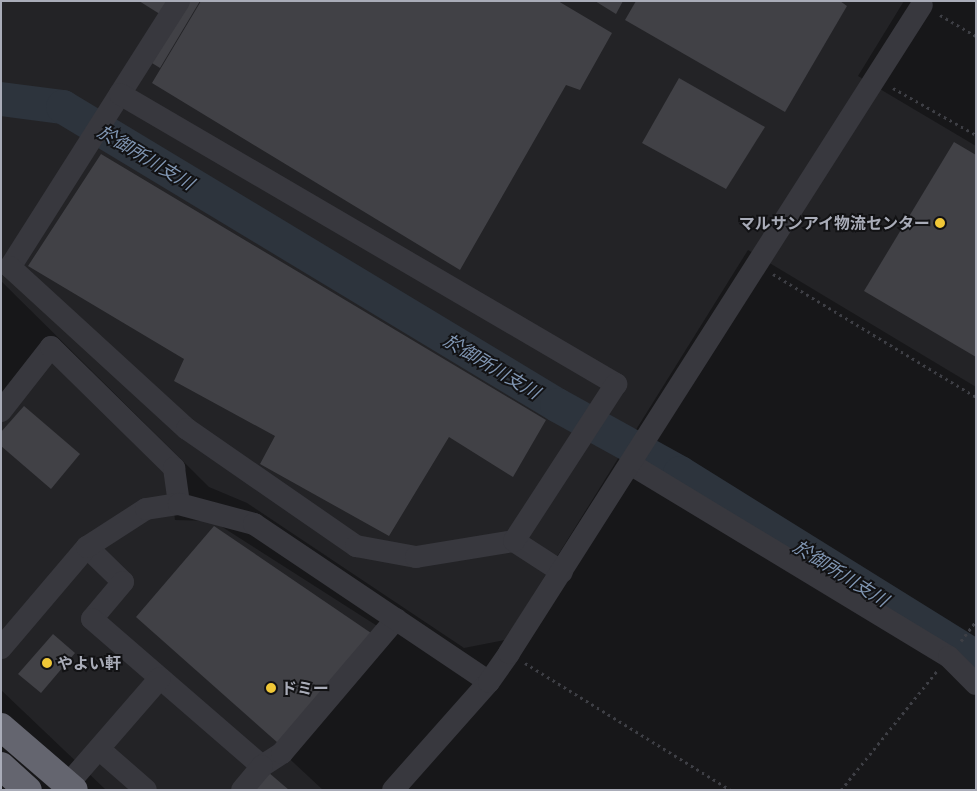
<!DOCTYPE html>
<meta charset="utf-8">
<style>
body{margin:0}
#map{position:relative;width:977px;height:791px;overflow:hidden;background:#171719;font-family:"Golos Text","Noto Sans JP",sans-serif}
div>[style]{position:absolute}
.built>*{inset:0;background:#232326}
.river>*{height:34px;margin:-17px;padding:0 17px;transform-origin:17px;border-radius:17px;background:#2d343d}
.building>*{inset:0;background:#414146}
.path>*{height:3px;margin-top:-1.5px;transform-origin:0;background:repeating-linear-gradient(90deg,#3e3f45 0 2.5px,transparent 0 6.5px)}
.minor>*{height:22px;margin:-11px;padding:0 11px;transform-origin:11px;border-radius:11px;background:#38383e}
.highway>*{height:28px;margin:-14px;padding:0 14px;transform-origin:14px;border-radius:14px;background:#64656f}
.dots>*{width:14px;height:14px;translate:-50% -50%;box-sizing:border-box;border:2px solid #121214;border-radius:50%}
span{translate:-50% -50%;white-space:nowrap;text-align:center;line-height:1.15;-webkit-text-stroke:4px #121214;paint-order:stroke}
.poi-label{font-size:16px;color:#a9acb8;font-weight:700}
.right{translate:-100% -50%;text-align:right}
.left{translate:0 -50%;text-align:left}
.water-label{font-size:18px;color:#8096b3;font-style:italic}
.frame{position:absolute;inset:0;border:2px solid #a9acb8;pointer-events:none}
</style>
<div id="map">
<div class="built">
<i style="clip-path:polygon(1px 1px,904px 1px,858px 76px,976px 146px,976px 387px,748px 250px,505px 640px,464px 648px,247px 503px,209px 487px,1px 281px)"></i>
<i style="clip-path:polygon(51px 361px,169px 470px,175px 520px,213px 521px,382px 629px,279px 749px,323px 790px,106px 790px,1px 690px,1px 418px)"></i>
</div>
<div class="river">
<i style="left:1px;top:99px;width:63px;rotate:7.4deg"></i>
<i style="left:63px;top:107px;width:577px;rotate:31.1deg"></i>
<i style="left:557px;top:405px;width:141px;rotate:28.9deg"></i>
<i style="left:680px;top:473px;width:349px;rotate:31.9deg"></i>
</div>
<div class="building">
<i style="clip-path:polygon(139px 1px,200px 1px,160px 68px,139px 55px,163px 16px)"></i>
<i style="clip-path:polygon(201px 1px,558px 1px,612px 33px,580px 90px,566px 85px,460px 270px,152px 83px)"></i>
<i style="clip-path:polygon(595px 1px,623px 1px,616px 14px)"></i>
<i style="clip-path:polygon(636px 1px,840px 1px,847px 6px,785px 112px,625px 20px)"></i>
<i style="clip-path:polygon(679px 78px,765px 127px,726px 189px,642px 143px)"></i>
<i style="clip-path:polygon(954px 142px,976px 155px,976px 357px,864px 291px)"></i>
<i style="clip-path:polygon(101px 154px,546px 420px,513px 477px,449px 437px,389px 536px,260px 464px,275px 436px,174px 381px,184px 359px,28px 266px)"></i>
<i style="clip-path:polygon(24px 406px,80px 454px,51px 489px,1px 446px,1px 432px)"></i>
<i style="clip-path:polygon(214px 526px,371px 633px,278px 743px,136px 617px)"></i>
<i style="clip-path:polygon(53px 634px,75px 653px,41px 693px,18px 674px)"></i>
<i style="clip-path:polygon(268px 772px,289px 790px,253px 790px)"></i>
</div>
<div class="path">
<i style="left:940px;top:15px;width:42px;rotate:30.3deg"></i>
<i style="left:893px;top:88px;width:95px;rotate:29.5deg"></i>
<i style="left:773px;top:274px;width:237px;rotate:31.2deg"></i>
<i style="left:961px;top:641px;width:25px;rotate:-53deg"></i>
<i style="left:525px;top:663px;width:242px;rotate:31.7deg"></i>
<i style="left:841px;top:790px;width:153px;rotate:-51.1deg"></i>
</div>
<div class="minor">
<i style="left:179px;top:1px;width:315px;rotate:122.4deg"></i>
<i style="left:10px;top:267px;width:240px;rotate:42.5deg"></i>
<i style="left:187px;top:429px;width:206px;rotate:34.7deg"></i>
<i style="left:356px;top:546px;width:61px;rotate:10.4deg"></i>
<i style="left:416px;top:557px;width:99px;rotate:-9.3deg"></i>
<i style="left:514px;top:541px;width:57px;rotate:32.9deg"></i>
<i style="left:120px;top:94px;width:575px;rotate:30.31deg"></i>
<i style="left:616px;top:384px;width:187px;rotate:123deg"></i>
<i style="left:1px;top:411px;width:81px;rotate:-52deg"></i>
<i style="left:51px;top:347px;width:173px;rotate:44.5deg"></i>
<i style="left:174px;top:468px;width:36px;rotate:82deg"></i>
<i style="left:632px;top:465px;width:371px;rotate:31.2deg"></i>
<i style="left:949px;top:657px;width:38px;rotate:45deg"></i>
<i style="left:87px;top:547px;width:50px;rotate:44.2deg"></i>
<i style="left:123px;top:582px;width:48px;rotate:130deg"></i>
<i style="left:92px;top:619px;width:225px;rotate:40.9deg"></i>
<i style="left:262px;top:766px;width:24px;rotate:-33deg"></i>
<i style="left:282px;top:753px;width:176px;rotate:-49.6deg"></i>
<i style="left:1px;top:648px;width:133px;rotate:-49.6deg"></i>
<i style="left:87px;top:547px;width:70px;rotate:-32.8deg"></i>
<i style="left:146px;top:509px;width:33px;rotate:-9deg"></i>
<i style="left:179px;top:504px;width:78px;rotate:14.9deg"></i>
<i style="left:254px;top:524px;width:283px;rotate:33.9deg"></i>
<i style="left:99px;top:749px;width:62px;rotate:41.1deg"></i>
<i style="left:68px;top:784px;width:140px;rotate:-49deg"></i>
<i style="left:242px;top:790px;width:31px;rotate:-50deg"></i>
<i style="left:393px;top:790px;width:144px;rotate:-48.4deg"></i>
<i style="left:489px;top:682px;width:35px;rotate:-55deg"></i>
<i style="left:509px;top:653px;width:768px;rotate:-57.49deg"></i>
</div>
<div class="highway">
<i style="left:1px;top:727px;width:96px;rotate:40.8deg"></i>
<i style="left:1px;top:766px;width:36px;rotate:42deg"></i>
</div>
<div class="dots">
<i style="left:940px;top:223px;background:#f0c737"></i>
<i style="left:47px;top:663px;background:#f0c737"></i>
<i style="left:271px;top:688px;background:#f0c737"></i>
</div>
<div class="poi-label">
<span class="right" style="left:930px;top:223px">マルサンアイ物流センター</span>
<span class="left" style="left:57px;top:663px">やよい軒</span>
<span class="left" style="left:281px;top:688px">ドミー</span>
</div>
<div class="water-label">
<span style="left:146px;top:157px;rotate:31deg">於御所川支川</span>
<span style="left:492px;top:366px;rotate:31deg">於御所川支川</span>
<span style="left:841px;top:573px;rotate:32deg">於御所川支川</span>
</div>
<div class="frame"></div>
</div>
